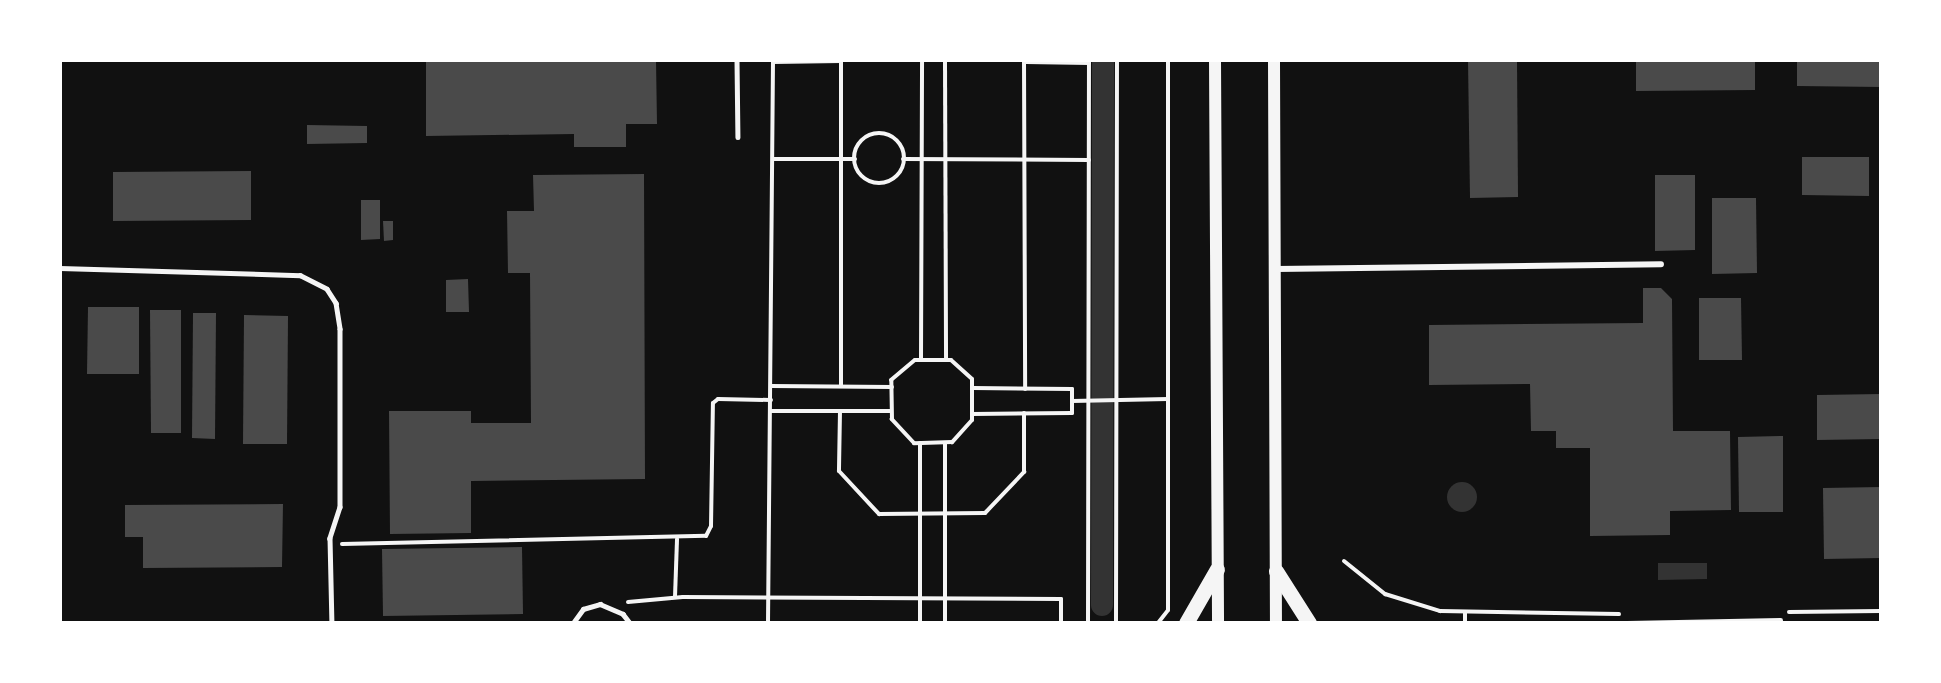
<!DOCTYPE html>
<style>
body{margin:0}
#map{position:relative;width:1941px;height:683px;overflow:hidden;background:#111;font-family:Helvetica,sans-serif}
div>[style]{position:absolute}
.water>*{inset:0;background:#333}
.round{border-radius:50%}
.canal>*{height:22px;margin:-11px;padding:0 11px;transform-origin:11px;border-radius:11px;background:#333}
.building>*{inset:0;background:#4a4a4a}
.path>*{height:4px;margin:-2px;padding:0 2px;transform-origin:2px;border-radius:2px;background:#f5f5f5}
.path>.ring{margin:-2px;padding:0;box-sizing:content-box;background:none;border:4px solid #f5f5f5;border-radius:50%}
.service>*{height:4.5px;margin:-2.25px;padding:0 2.25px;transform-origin:2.25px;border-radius:2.25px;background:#f5f5f5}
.minor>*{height:6px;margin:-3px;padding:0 3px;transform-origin:3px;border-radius:3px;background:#f5f5f5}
.secondary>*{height:12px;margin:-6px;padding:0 6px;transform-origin:6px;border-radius:6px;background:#f5f5f5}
.primary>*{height:15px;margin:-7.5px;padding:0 7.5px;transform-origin:7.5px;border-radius:7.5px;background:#f5f5f5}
span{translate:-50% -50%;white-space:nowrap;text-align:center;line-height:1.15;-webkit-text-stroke:6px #fff;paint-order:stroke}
.frame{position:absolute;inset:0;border:62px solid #fff;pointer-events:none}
</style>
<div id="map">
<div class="water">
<i class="round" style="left:1447px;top:482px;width:30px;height:30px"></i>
<i style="clip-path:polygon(1658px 563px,1707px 563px,1707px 579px,1658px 580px)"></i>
</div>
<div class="canal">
<i style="left:1102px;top:605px;width:545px;rotate:-89.89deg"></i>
</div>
<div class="building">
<i style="clip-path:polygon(426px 60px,656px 60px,657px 124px,626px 124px,626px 147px,574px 147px,574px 134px,426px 136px)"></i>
<i style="clip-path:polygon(1468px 60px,1517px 60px,1518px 197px,1470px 198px)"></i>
<i style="clip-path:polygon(1636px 60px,1755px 60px,1755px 90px,1636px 91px)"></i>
<i style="clip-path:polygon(1797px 60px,1881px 60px,1881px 87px,1797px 86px)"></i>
<i style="clip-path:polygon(307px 125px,367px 126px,367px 143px,307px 144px)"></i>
<i style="clip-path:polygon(1802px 157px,1869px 157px,1869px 196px,1802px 195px)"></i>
<i style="clip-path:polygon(251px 171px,251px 220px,113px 221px,113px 172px)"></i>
<i style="clip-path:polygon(644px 174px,645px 479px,471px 481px,471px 533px,390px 534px,389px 411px,471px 411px,471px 423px,531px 423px,530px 273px,508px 273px,507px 211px,534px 211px,533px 175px)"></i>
<i style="clip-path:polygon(1655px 175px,1695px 175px,1695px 250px,1655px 251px)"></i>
<i style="clip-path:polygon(1712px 198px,1756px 198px,1757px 273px,1712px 274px)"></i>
<i style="clip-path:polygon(361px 200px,380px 200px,380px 239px,361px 240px)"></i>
<i style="clip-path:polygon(383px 221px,393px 221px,393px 240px,384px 241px)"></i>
<i style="clip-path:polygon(468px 279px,469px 312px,446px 312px,446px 280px)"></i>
<i style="clip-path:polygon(1643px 288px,1661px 288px,1672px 299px,1673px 431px,1730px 431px,1731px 510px,1670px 511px,1670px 535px,1590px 536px,1590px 448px,1556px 448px,1556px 431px,1531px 431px,1530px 384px,1429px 385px,1429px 325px,1643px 323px)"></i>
<i style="clip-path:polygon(1699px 298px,1741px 298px,1742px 360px,1699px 360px)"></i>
<i style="clip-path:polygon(88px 307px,139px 307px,139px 374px,87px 374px)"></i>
<i style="clip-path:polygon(150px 310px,181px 310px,181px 433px,151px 433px)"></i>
<i style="clip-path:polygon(193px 313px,216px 313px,215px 439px,192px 438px)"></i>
<i style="clip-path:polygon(244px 315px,288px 316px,287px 444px,243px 444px)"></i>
<i style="clip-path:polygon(1881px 394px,1881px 439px,1817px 440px,1817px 395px)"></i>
<i style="clip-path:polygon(1783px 436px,1783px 512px,1739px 512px,1738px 437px)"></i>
<i style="clip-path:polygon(1881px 487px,1881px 558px,1824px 559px,1823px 488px)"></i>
<i style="clip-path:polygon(283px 504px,282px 567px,143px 568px,143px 537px,125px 537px,125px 505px)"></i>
<i style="clip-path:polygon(522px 547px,523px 614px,383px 616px,382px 549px)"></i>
</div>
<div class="path">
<i style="left:945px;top:60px;width:300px;rotate:89.8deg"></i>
<i style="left:1024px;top:60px;width:329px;rotate:89.8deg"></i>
<i style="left:773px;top:62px;width:68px;rotate:-0.8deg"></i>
<i style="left:841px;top:61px;width:325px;rotate:90deg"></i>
<i style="left:1026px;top:62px;width:63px;rotate:0.9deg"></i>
<i class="ring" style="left:854px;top:133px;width:46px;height:46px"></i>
<i style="left:773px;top:159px;width:82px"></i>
<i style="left:903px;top:159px;width:186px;rotate:0.3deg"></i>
<i style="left:915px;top:360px;width:36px"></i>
<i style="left:951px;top:360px;width:28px;rotate:42deg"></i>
<i style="left:972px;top:379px;width:41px;rotate:90deg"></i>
<i style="left:972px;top:420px;width:30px;rotate:132deg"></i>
<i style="left:952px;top:442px;width:38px;rotate:178deg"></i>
<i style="left:914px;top:443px;width:33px;rotate:-133deg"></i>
<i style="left:892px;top:419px;width:39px;rotate:-91deg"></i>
<i style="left:891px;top:380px;width:31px;rotate:-40deg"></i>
<i style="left:921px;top:360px;width:300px;rotate:-89.8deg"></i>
<i style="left:771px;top:386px;width:121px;rotate:0.5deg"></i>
<i style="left:1072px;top:401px;width:96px;rotate:-1.2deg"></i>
<i style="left:771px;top:411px;width:120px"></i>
<i style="left:840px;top:411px;width:60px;rotate:91deg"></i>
<i style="left:839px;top:471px;width:59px;rotate:47.1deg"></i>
<i style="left:879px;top:514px;width:106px;rotate:-0.5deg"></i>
<i style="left:985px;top:513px;width:57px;rotate:-46.4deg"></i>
<i style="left:1024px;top:472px;width:59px;rotate:-90deg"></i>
<i style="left:972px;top:414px;width:100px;rotate:-0.6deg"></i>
<i style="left:1072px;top:413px;width:24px;rotate:-90deg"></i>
<i style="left:1072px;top:389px;width:99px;rotate:-179.4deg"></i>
<i style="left:945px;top:443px;width:180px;rotate:90deg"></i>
<i style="left:342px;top:544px;width:364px;rotate:-1.3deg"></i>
<i style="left:706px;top:536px;width:11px;rotate:-63deg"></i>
<i style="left:711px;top:526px;width:123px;rotate:-89.1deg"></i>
<i style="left:713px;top:403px;width:6px;rotate:-39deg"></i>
<i style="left:718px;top:399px;width:53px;rotate:1.1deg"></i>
<i style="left:1344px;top:561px;width:53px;rotate:38.8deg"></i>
<i style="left:1385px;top:594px;width:58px;rotate:17.2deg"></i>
<i style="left:1440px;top:611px;width:179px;rotate:1deg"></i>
<i style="left:675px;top:597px;width:58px;rotate:-88deg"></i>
<i style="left:628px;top:602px;width:55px;rotate:-5.2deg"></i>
<i style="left:683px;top:597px;width:378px;rotate:0.3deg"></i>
<i style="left:1061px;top:599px;width:24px;rotate:90deg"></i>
<i style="left:1789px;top:612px;width:92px;rotate:-0.6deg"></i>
<i style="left:1465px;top:613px;width:10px;rotate:90deg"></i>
<i style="left:768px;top:623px;width:563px;rotate:-89.49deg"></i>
<i style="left:920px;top:623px;width:180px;rotate:-90deg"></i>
<i style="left:1088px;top:623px;width:563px;rotate:-89.9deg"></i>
<i style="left:1116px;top:623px;width:563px;rotate:-89.9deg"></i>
<i style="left:1158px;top:623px;width:16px;rotate:-52deg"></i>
<i style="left:1168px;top:610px;width:550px;rotate:-90deg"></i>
</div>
<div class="service">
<i style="left:737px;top:60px;width:77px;rotate:89.3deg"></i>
<i style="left:60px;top:268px;width:240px;rotate:1.7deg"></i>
<i style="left:300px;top:275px;width:30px;rotate:27deg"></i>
<i style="left:327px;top:289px;width:17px;rotate:57deg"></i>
<i style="left:336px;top:303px;width:26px;rotate:81deg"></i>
<i style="left:340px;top:329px;width:178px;rotate:90deg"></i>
<i style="left:340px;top:507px;width:33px;rotate:108deg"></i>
<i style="left:330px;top:538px;width:85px;rotate:88.7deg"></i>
<i style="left:573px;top:623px;width:17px;rotate:-54deg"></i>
<i style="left:583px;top:609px;width:18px;rotate:-16deg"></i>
<i style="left:600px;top:604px;width:25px;rotate:23deg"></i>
<i style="left:623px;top:614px;width:11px;rotate:52deg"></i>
<i style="left:1627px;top:623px;width:153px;rotate:-1.1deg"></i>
</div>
<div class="minor">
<i style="left:1276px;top:269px;width:385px;rotate:-0.7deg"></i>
</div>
<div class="secondary">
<i style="left:1215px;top:60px;width:563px;rotate:89.69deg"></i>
<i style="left:1274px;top:60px;width:563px;rotate:89.8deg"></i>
</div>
<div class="primary">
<i style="left:1276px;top:571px;width:62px;rotate:57.6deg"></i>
<i style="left:1186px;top:623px;width:62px;rotate:-60.1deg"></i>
</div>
<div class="frame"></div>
</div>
